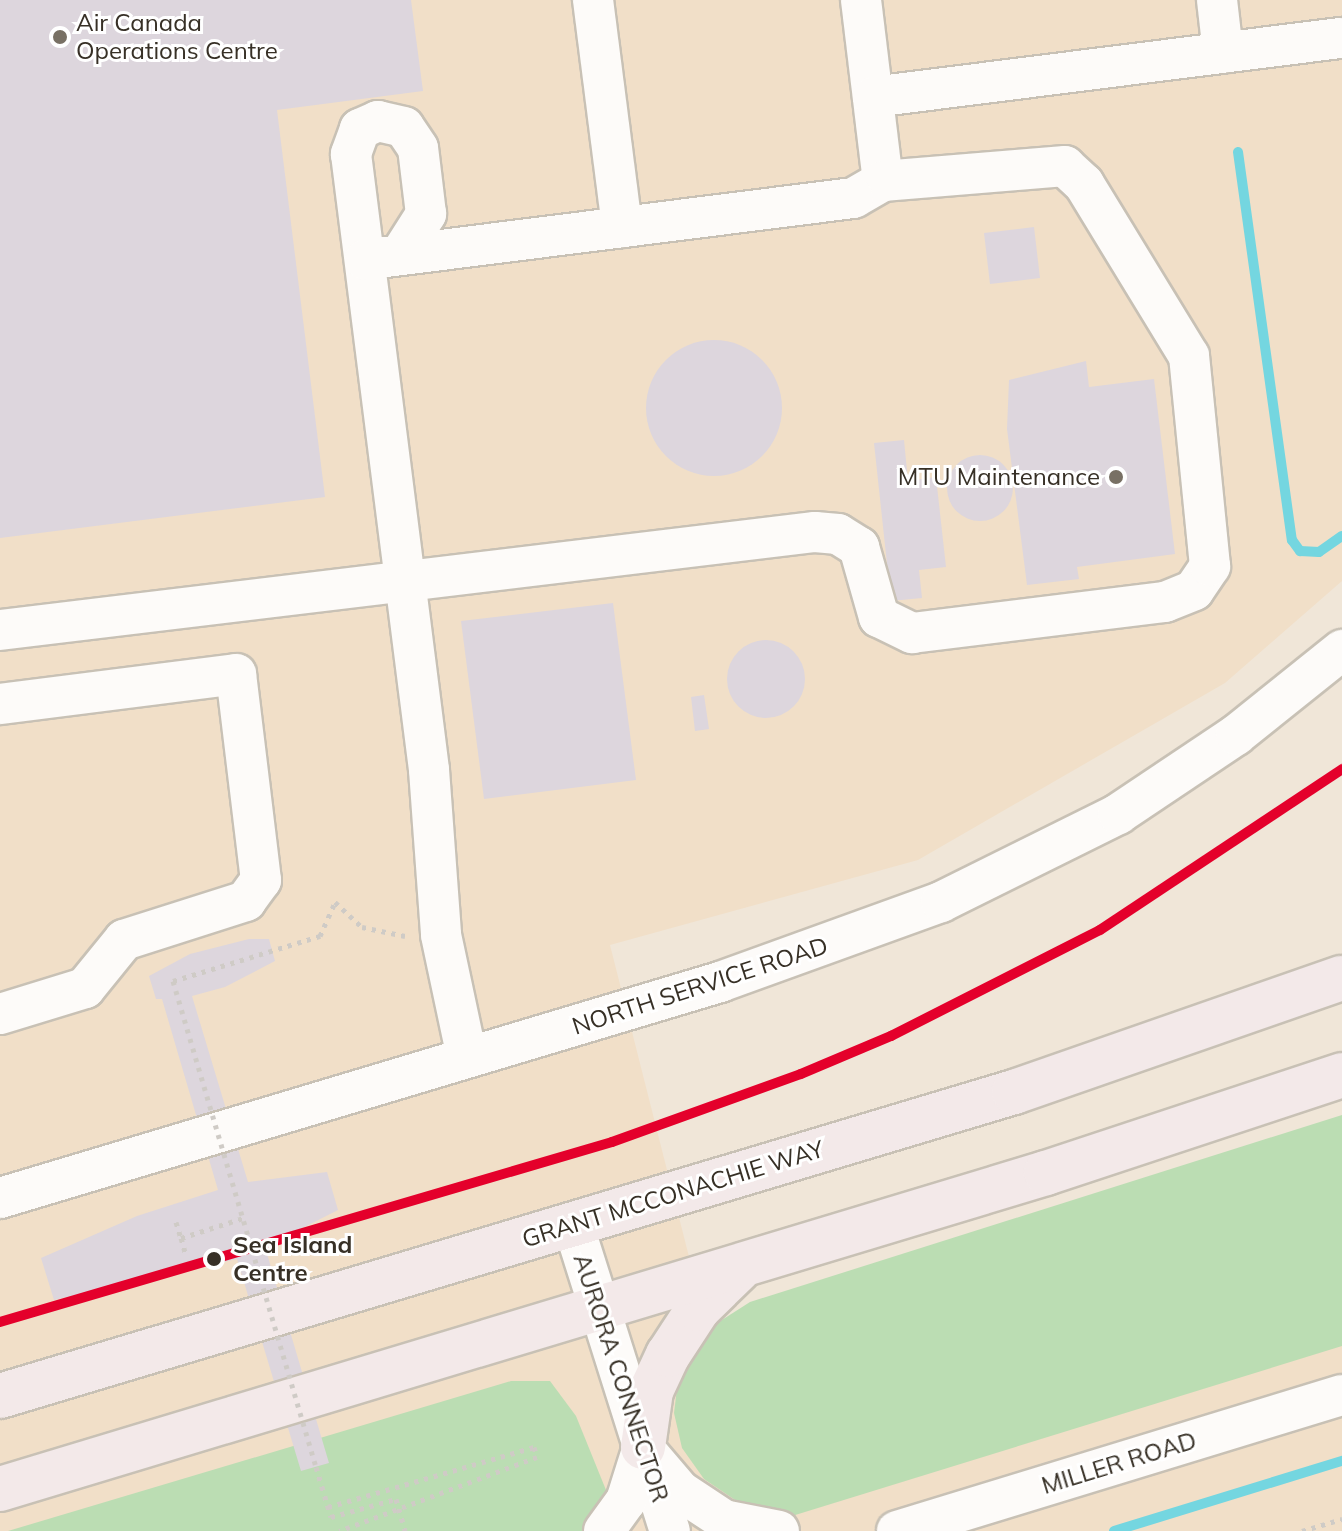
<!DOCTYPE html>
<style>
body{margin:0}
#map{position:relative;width:1342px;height:1531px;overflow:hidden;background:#f0e6d8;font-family:Mulish,sans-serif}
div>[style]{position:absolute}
.built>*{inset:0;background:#f1dfc8}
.green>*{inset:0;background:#bbddb3}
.stream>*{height:10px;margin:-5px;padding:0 5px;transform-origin:5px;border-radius:5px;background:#74d6e0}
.building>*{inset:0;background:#ddd6dd}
.round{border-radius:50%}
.path>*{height:5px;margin-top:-2.5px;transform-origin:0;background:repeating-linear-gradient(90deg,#cfcbc6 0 4px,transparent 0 10px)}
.roads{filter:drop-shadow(2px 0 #c8c1b5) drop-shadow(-2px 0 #c8c1b5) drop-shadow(0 2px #c8c1b5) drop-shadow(0 -2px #c8c1b5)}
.minor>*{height:40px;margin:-20px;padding:0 20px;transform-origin:20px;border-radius:20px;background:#fdfbf9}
.major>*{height:44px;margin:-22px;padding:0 22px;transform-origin:22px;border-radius:22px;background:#f3e9e9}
.path-bridge>*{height:5px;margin-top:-2.5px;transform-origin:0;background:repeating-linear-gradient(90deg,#cfcbc6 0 4px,transparent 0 10px)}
.metro-1>*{height:10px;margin:-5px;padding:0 5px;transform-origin:5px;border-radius:5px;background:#e4002b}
.dots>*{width:22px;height:22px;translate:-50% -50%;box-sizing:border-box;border:4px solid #fff;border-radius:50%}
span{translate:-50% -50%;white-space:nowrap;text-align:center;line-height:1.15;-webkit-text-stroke:6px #fff;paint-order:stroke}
.poi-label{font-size:24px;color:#373026}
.left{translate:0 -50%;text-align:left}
.right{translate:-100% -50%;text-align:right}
.street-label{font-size:24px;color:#373026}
.stop-label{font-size:24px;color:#373026;font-weight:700}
</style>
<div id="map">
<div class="built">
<i style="clip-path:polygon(0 0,1342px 0,1342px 581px,1225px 683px,918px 860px,610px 945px,740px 1458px,1342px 1273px,1342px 1531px,0 1531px)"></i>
</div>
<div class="green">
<i style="clip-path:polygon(1342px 1115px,1342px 1346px,792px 1516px,750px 1510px,704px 1479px,682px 1448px,674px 1413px,680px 1364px,714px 1325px,750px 1302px)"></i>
<i style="clip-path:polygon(511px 1381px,550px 1381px,576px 1416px,608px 1495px,584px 1531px,8px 1531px)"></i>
</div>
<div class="stream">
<i style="left:1238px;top:152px;width:392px;rotate:82.1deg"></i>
<i style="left:1292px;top:540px;width:14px;rotate:54deg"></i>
<i style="left:1300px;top:551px;width:19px;rotate:3deg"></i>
<i style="left:1319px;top:552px;width:28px;rotate:-35deg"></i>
<i style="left:1114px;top:1531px;width:239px;rotate:-17.1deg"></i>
</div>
<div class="building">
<i style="clip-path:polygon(0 0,411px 0,423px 91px,277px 110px,325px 497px,0 538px)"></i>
<i style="clip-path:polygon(1034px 227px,1040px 278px,990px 284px,984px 233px)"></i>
<i class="round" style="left:646px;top:340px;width:136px;height:136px"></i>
<i style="clip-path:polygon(1086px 361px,1089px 387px,1154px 379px,1175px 554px,1077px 567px,1079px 579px,1027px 585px,1007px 429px,1009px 380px)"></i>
<i style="clip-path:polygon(904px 440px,908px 481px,936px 477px,946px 567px,919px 570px,922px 598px,891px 601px,874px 443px)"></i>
<i class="round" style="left:947px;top:455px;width:66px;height:66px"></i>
<i style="clip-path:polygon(613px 603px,636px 780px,484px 799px,461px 621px)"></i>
<i class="round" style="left:727px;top:640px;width:78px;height:78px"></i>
<i style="clip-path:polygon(704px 695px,709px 729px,695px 731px,691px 697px)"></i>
<i style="clip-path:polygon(249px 939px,269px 939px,275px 961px,225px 987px,192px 996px,248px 1182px,327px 1172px,338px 1210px,265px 1247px,329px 1463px,301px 1471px,237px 1259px,54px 1300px,41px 1258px,137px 1216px,218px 1190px,162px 999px,156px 999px,149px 976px,190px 954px)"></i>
</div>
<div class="path">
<i style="left:173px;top:981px;width:154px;rotate:-17deg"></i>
<i style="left:320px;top:936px;width:37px;rotate:-66deg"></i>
<i style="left:335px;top:902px;width:37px;rotate:43deg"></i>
<i style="left:362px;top:927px;width:44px;rotate:11.8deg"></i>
<i style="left:176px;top:1222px;width:17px;rotate:73deg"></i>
<i style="left:181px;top:1238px;width:65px;rotate:-17.9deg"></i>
<i style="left:181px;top:1238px;width:18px;rotate:74deg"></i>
<i style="left:316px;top:1467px;width:52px;rotate:73.3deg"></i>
<i style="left:331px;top:1517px;width:67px;rotate:-15.5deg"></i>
<i style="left:396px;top:1499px;width:33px;rotate:74deg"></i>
<i style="left:328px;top:1507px;width:215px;rotate:-16.2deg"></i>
<i style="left:534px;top:1447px;width:10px;rotate:73deg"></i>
<i style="left:537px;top:1457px;width:211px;rotate:159.5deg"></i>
<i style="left:1302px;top:1531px;width:42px;rotate:-16.7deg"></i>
</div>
<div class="roads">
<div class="minor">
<i style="left:593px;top:0;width:229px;rotate:82.7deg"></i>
<i style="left:861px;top:0;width:182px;rotate:83.1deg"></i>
<i style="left:1217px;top:0;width:53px;rotate:83.5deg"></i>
<i style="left:873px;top:97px;width:473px;rotate:-7.2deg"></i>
<i style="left:400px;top:255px;width:49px;rotate:-57.6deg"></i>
<i style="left:426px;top:214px;width:66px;rotate:-96.9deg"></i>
<i style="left:418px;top:148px;width:25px;rotate:-124deg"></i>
<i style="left:404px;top:127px;width:27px;rotate:-167deg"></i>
<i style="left:378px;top:121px;width:20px;rotate:156deg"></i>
<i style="left:360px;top:129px;width:27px;rotate:110deg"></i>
<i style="left:351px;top:154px;width:621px;rotate:82.78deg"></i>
<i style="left:429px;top:770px;width:165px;rotate:85.8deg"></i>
<i style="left:441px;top:935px;width:125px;rotate:78deg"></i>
<i style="left:0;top:630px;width:821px;rotate:-6.86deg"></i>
<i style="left:815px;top:532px;width:23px;rotate:5deg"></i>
<i style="left:838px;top:534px;width:25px;rotate:32deg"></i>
<i style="left:859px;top:547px;width:73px;rotate:74.1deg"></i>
<i style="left:879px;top:617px;width:37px;rotate:26deg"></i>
<i style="left:912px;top:633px;width:255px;rotate:-7deg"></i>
<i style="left:1165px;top:602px;width:31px;rotate:-22deg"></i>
<i style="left:1194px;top:590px;width:29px;rotate:-56deg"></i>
<i style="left:1210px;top:566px;width:211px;rotate:-95.7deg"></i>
<i style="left:1189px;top:356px;width:202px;rotate:-121.4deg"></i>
<i style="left:1084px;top:184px;width:26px;rotate:-137deg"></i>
<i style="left:1065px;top:166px;width:183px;rotate:175.3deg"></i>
<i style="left:883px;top:181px;width:34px;rotate:150deg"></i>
<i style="left:853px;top:198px;width:492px;rotate:172.8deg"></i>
<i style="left:0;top:704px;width:238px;rotate:-7.2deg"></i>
<i style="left:236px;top:674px;width:208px;rotate:83.1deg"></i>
<i style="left:261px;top:880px;width:26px;rotate:126deg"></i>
<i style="left:246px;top:901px;width:128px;rotate:162.3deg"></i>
<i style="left:124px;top:940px;width:62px;rotate:129.1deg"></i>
<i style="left:85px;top:988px;width:89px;rotate:163deg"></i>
<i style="left:0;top:1198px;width:752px;rotate:-16.7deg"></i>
<i style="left:720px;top:982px;width:235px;rotate:-19.9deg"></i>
<i style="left:941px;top:902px;width:198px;rotate:-26.4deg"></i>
<i style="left:1118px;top:814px;width:142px;rotate:-33.8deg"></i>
<i style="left:1236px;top:735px;width:136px;rotate:-38.7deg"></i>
<i style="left:573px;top:1224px;width:322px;rotate:72.5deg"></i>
<i style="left:651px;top:1457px;width:45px;rotate:49.5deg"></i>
<i style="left:680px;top:1491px;width:53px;rotate:33.4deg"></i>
<i style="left:724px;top:1520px;width:56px;rotate:11.3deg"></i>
<i style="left:604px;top:1531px;width:37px;rotate:-54deg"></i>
<i style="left:626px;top:1501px;width:57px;rotate:-72.5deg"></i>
<i style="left:897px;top:1531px;width:465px;rotate:-17deg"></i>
</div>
<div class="major">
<i style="left:0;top:1396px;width:1059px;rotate:-16.69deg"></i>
<i style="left:1014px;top:1092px;width:347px;rotate:-19.2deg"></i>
<i style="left:643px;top:1447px;width:57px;rotate:-81.9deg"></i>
<i style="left:651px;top:1391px;width:40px;rotate:-65deg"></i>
<i style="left:668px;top:1355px;width:55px;rotate:-56.9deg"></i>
<i style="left:698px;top:1309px;width:57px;rotate:-44.3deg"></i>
<i style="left:0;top:1489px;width:1093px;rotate:-16.81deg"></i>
<i style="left:1046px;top:1173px;width:312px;rotate:-18.3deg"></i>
</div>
</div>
<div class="path-bridge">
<i style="left:173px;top:981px;width:507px;rotate:73.6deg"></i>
</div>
<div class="metro-1">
<i style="left:0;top:1322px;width:638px;rotate:-16.39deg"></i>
<i style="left:612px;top:1142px;width:201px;rotate:-19.8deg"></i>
<i style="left:801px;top:1074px;width:98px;rotate:-22.9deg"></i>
<i style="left:891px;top:1036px;width:234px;rotate:-26.9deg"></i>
<i style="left:1100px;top:930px;width:291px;rotate:-33.6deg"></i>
</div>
<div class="dots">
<i style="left:60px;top:37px;background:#787064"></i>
<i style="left:1116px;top:477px;background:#787064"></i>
<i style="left:214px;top:1259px;background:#373026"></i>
</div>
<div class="poi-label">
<span class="left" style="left:76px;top:37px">Air Canada<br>Operations Centre</span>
<span class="right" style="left:1100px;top:477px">MTU Maintenance</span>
</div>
<div class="street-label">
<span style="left:700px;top:986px;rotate:-18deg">NORTH SERVICE ROAD</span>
<span style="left:673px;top:1194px;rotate:-17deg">GRANT MCCONACHIE WAY</span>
<span style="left:621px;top:1378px;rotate:72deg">AURORA CONNECTOR</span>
<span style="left:1119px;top:1463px;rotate:-17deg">MILLER ROAD</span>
</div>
<div class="stop-label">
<span class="left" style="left:233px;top:1259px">Sea Island<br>Centre</span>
</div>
</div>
